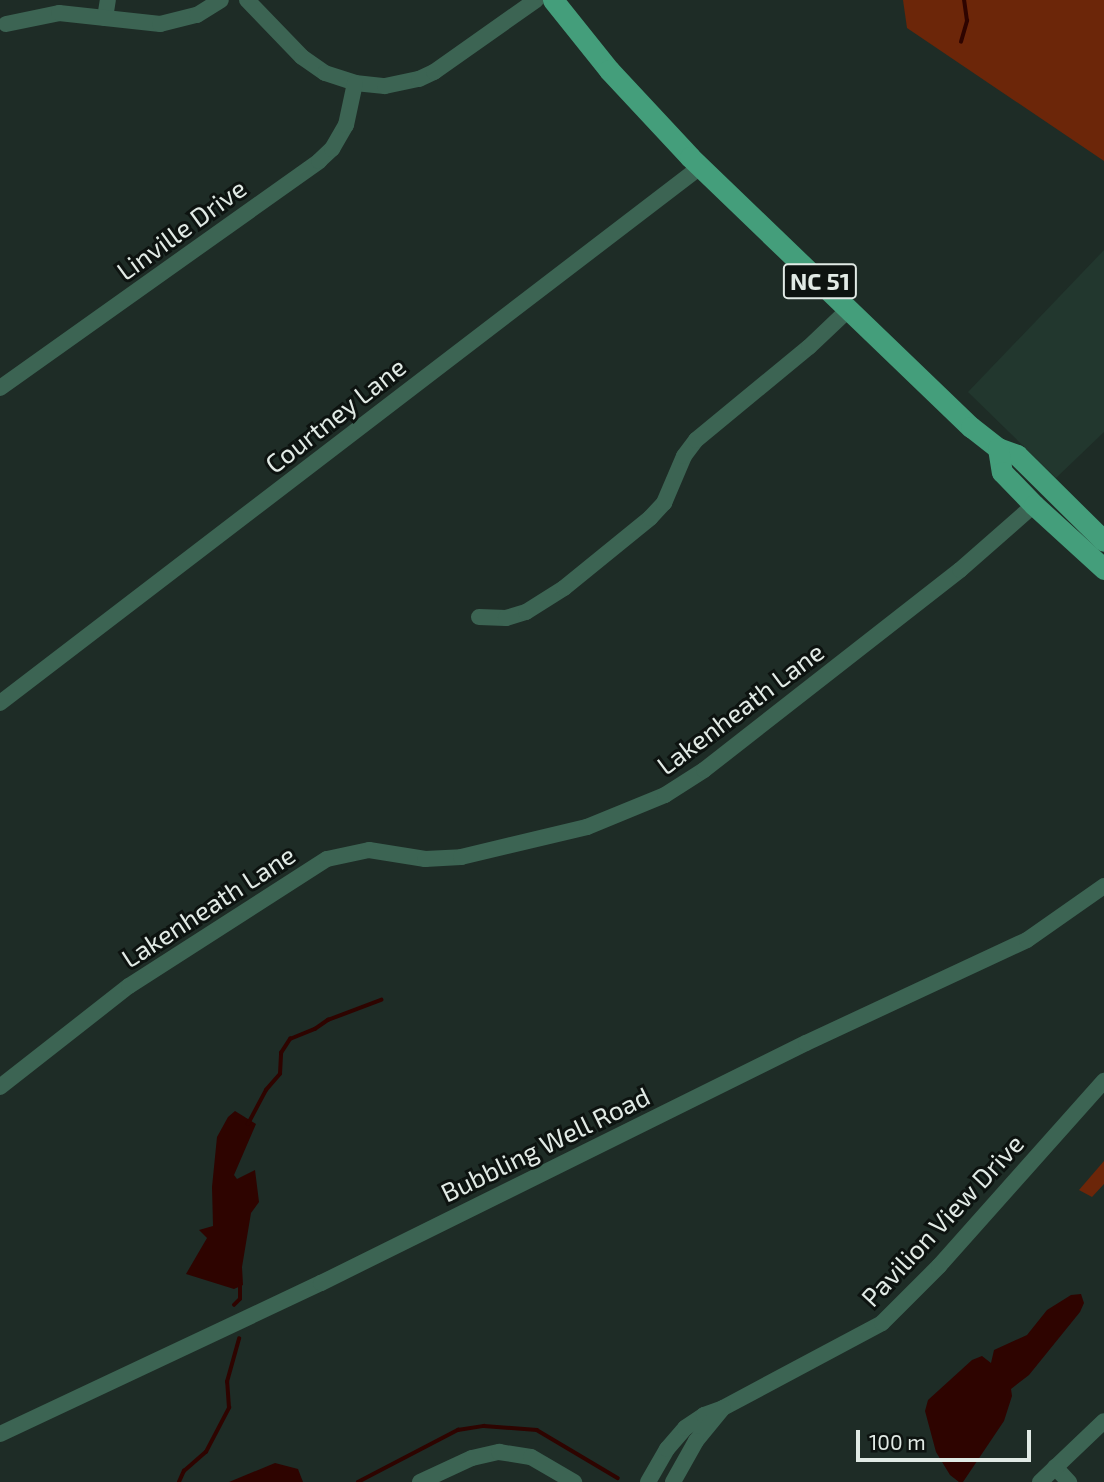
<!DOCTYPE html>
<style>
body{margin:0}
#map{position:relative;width:1104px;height:1482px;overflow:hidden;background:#1e2c26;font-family:"Exo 2",sans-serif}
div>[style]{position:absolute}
.built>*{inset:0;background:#22372e}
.green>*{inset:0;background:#6c2609}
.water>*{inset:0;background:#2e0400}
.stream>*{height:3.5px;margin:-1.75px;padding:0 1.75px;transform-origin:1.75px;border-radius:1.75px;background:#2e0400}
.minor>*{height:16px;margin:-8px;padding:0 8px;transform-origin:8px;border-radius:8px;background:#3c6453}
.major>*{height:21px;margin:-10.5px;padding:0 10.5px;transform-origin:10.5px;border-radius:10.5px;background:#449e7b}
span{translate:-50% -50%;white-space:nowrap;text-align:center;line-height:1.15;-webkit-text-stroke:6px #0d1310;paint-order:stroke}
.shield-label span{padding:2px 5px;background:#0d1310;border:2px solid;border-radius:5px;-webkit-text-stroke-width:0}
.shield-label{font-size:24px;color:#e1eae5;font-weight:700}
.street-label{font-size:26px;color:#e1eae5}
.scale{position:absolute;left:856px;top:1430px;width:175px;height:32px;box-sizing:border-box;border:4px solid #e1eae5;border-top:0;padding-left:9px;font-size:21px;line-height:24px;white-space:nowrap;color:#e1eae5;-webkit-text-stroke:5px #0d1310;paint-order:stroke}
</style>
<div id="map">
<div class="built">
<i style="clip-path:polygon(1104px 250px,1104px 432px,1056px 478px,968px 392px)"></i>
</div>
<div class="green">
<i style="clip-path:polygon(903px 0,1104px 0,1104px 161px,907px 28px)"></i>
<i style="clip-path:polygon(1104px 1161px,1104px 1184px,1092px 1197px,1079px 1190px)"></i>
</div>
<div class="water">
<i style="clip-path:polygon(235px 1111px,256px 1124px,234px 1175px,237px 1179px,255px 1170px,259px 1202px,251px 1213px,242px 1267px,243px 1285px,234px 1289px,186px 1274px,207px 1238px,199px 1230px,213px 1226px,212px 1187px,217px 1137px,228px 1117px)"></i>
<i style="clip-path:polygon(1081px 1294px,1084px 1303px,1080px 1312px,1029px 1375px,1011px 1389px,1012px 1396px,1004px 1421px,963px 1482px,959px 1482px,950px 1475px,936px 1452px,925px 1411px,928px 1400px,972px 1360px,982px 1356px,991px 1363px,994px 1350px,1027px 1335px,1047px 1310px,1071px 1295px)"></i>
<i style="clip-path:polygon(275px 1463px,298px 1469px,303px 1482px,229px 1482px)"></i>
</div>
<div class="stream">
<i style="left:961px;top:42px;width:22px;rotate:-74deg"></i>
<i style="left:967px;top:21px;width:21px;rotate:-98deg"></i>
<i style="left:248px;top:1124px;width:38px;rotate:-62deg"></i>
<i style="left:266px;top:1090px;width:21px;rotate:-49deg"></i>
<i style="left:280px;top:1074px;width:21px;rotate:-87deg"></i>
<i style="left:281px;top:1053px;width:17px;rotate:-57deg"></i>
<i style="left:290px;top:1039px;width:27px;rotate:-22deg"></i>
<i style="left:315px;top:1029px;width:16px;rotate:-35deg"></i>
<i style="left:328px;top:1020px;width:57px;rotate:-20.7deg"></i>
<i style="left:234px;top:1305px;width:8px;rotate:-45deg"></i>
<i style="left:240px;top:1299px;width:16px;rotate:-90deg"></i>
<i style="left:179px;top:1482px;width:12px;rotate:-66deg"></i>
<i style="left:184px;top:1471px;width:29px;rotate:-41deg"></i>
<i style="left:206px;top:1452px;width:50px;rotate:-62.4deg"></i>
<i style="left:229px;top:1408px;width:26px;rotate:-94deg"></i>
<i style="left:227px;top:1382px;width:45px;rotate:-74.4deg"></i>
<i style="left:358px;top:1482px;width:113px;rotate:-27.5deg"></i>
<i style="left:458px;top:1430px;width:26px;rotate:-9deg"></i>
<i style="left:484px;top:1426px;width:53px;rotate:4.3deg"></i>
<i style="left:537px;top:1430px;width:94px;rotate:30.7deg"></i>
</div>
<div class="minor">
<i style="left:247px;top:0;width:79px;rotate:46deg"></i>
<i style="left:302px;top:57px;width:28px;rotate:35deg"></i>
<i style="left:325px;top:73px;width:32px;rotate:18deg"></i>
<i style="left:355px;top:83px;width:30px;rotate:6deg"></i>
<i style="left:385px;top:86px;width:35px;rotate:-12deg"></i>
<i style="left:419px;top:79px;width:17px;rotate:-25deg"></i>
<i style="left:434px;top:72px;width:125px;rotate:-35.2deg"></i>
<i style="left:105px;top:18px;width:18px;rotate:-81deg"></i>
<i style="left:6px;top:24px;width:54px;rotate:-11.7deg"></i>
<i style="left:59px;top:13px;width:102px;rotate:6.2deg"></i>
<i style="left:160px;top:24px;width:38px;rotate:-14deg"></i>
<i style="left:197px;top:15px;width:28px;rotate:-32deg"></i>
<i style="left:0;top:388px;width:392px;rotate:-35.4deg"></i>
<i style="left:319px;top:161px;width:18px;rotate:-43deg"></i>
<i style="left:332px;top:149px;width:28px;rotate:-60deg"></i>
<i style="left:346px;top:125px;width:43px;rotate:-77.9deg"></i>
<i style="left:479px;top:617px;width:27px;rotate:2deg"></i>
<i style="left:506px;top:618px;width:21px;rotate:-17deg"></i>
<i style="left:526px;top:612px;width:45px;rotate:-32.3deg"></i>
<i style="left:564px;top:588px;width:111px;rotate:-39.1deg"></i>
<i style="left:650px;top:518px;width:21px;rotate:-47deg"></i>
<i style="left:664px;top:503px;width:51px;rotate:-66.9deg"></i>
<i style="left:684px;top:456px;width:20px;rotate:-53deg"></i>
<i style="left:696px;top:440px;width:146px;rotate:-39.5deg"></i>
<i style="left:809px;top:347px;width:55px;rotate:-43.5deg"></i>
<i style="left:0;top:703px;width:882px;rotate:-37.44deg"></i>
<i style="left:0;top:1087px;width:164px;rotate:-38.1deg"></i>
<i style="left:129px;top:986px;width:235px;rotate:-32.7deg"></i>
<i style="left:327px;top:859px;width:43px;rotate:-12.1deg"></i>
<i style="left:369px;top:850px;width:57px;rotate:9.1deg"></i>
<i style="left:425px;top:859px;width:36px;rotate:-3deg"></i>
<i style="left:461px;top:857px;width:130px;rotate:-13.4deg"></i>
<i style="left:587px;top:827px;width:84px;rotate:-22.3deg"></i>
<i style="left:665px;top:795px;width:46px;rotate:-32.7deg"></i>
<i style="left:704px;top:770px;width:325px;rotate:-38deg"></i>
<i style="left:960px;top:570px;width:98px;rotate:-41.3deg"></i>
<i style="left:723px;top:1408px;width:180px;rotate:-28.1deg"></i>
<i style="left:882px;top:1323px;width:81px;rotate:-45deg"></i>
<i style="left:939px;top:1266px;width:248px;rotate:-48.3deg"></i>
<i style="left:0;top:1434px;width:355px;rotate:-25.2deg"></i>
<i style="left:321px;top:1283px;width:541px;rotate:-26.33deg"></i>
<i style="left:806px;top:1043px;width:244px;rotate:-25deg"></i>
<i style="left:1027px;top:940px;width:94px;rotate:-35deg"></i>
<i style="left:1055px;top:1467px;width:21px;rotate:47deg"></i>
<i style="left:420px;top:1482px;width:57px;rotate:-24.8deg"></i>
<i style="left:472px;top:1458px;width:28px;rotate:-13deg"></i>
<i style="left:499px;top:1452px;width:32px;rotate:9deg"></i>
<i style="left:531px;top:1457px;width:50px;rotate:30.2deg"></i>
<i style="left:648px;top:1482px;width:38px;rotate:-60deg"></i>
<i style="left:667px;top:1449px;width:28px;rotate:-49deg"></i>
<i style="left:685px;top:1428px;width:23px;rotate:-34deg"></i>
<i style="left:704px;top:1415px;width:20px;rotate:-20deg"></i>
<i style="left:723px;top:1408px;width:43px;rotate:129.3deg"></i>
<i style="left:696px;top:1441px;width:47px;rotate:119.3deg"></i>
<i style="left:1040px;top:1482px;width:88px;rotate:-43.6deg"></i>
</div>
<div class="major">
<i style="left:553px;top:0;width:90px;rotate:51.3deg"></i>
<i style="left:609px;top:70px;width:119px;rotate:47deg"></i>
<i style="left:690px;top:157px;width:390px;rotate:43.9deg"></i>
<i style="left:971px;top:427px;width:34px;rotate:38deg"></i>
<i style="left:998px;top:448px;width:20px;rotate:20deg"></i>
<i style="left:1017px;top:455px;width:122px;rotate:44.7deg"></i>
<i style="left:998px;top:448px;width:24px;rotate:81deg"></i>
<i style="left:1002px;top:472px;width:46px;rotate:45.9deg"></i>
<i style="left:1034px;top:505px;width:95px;rotate:42.4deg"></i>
</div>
<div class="shield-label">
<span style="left:820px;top:281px">NC 51</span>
</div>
<div class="street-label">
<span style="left:181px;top:229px;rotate:-36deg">Linville Drive</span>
<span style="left:335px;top:415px;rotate:-38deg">Courtney Lane</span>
<span style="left:740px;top:708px;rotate:-37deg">Lakenheath Lane</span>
<span style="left:208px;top:906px;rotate:-33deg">Lakenheath Lane</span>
<span style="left:545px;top:1144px;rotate:-26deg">Bubbling Well Road</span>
<span style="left:942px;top:1220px;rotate:-47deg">Pavilion View Drive</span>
</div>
<div class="scale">100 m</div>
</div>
